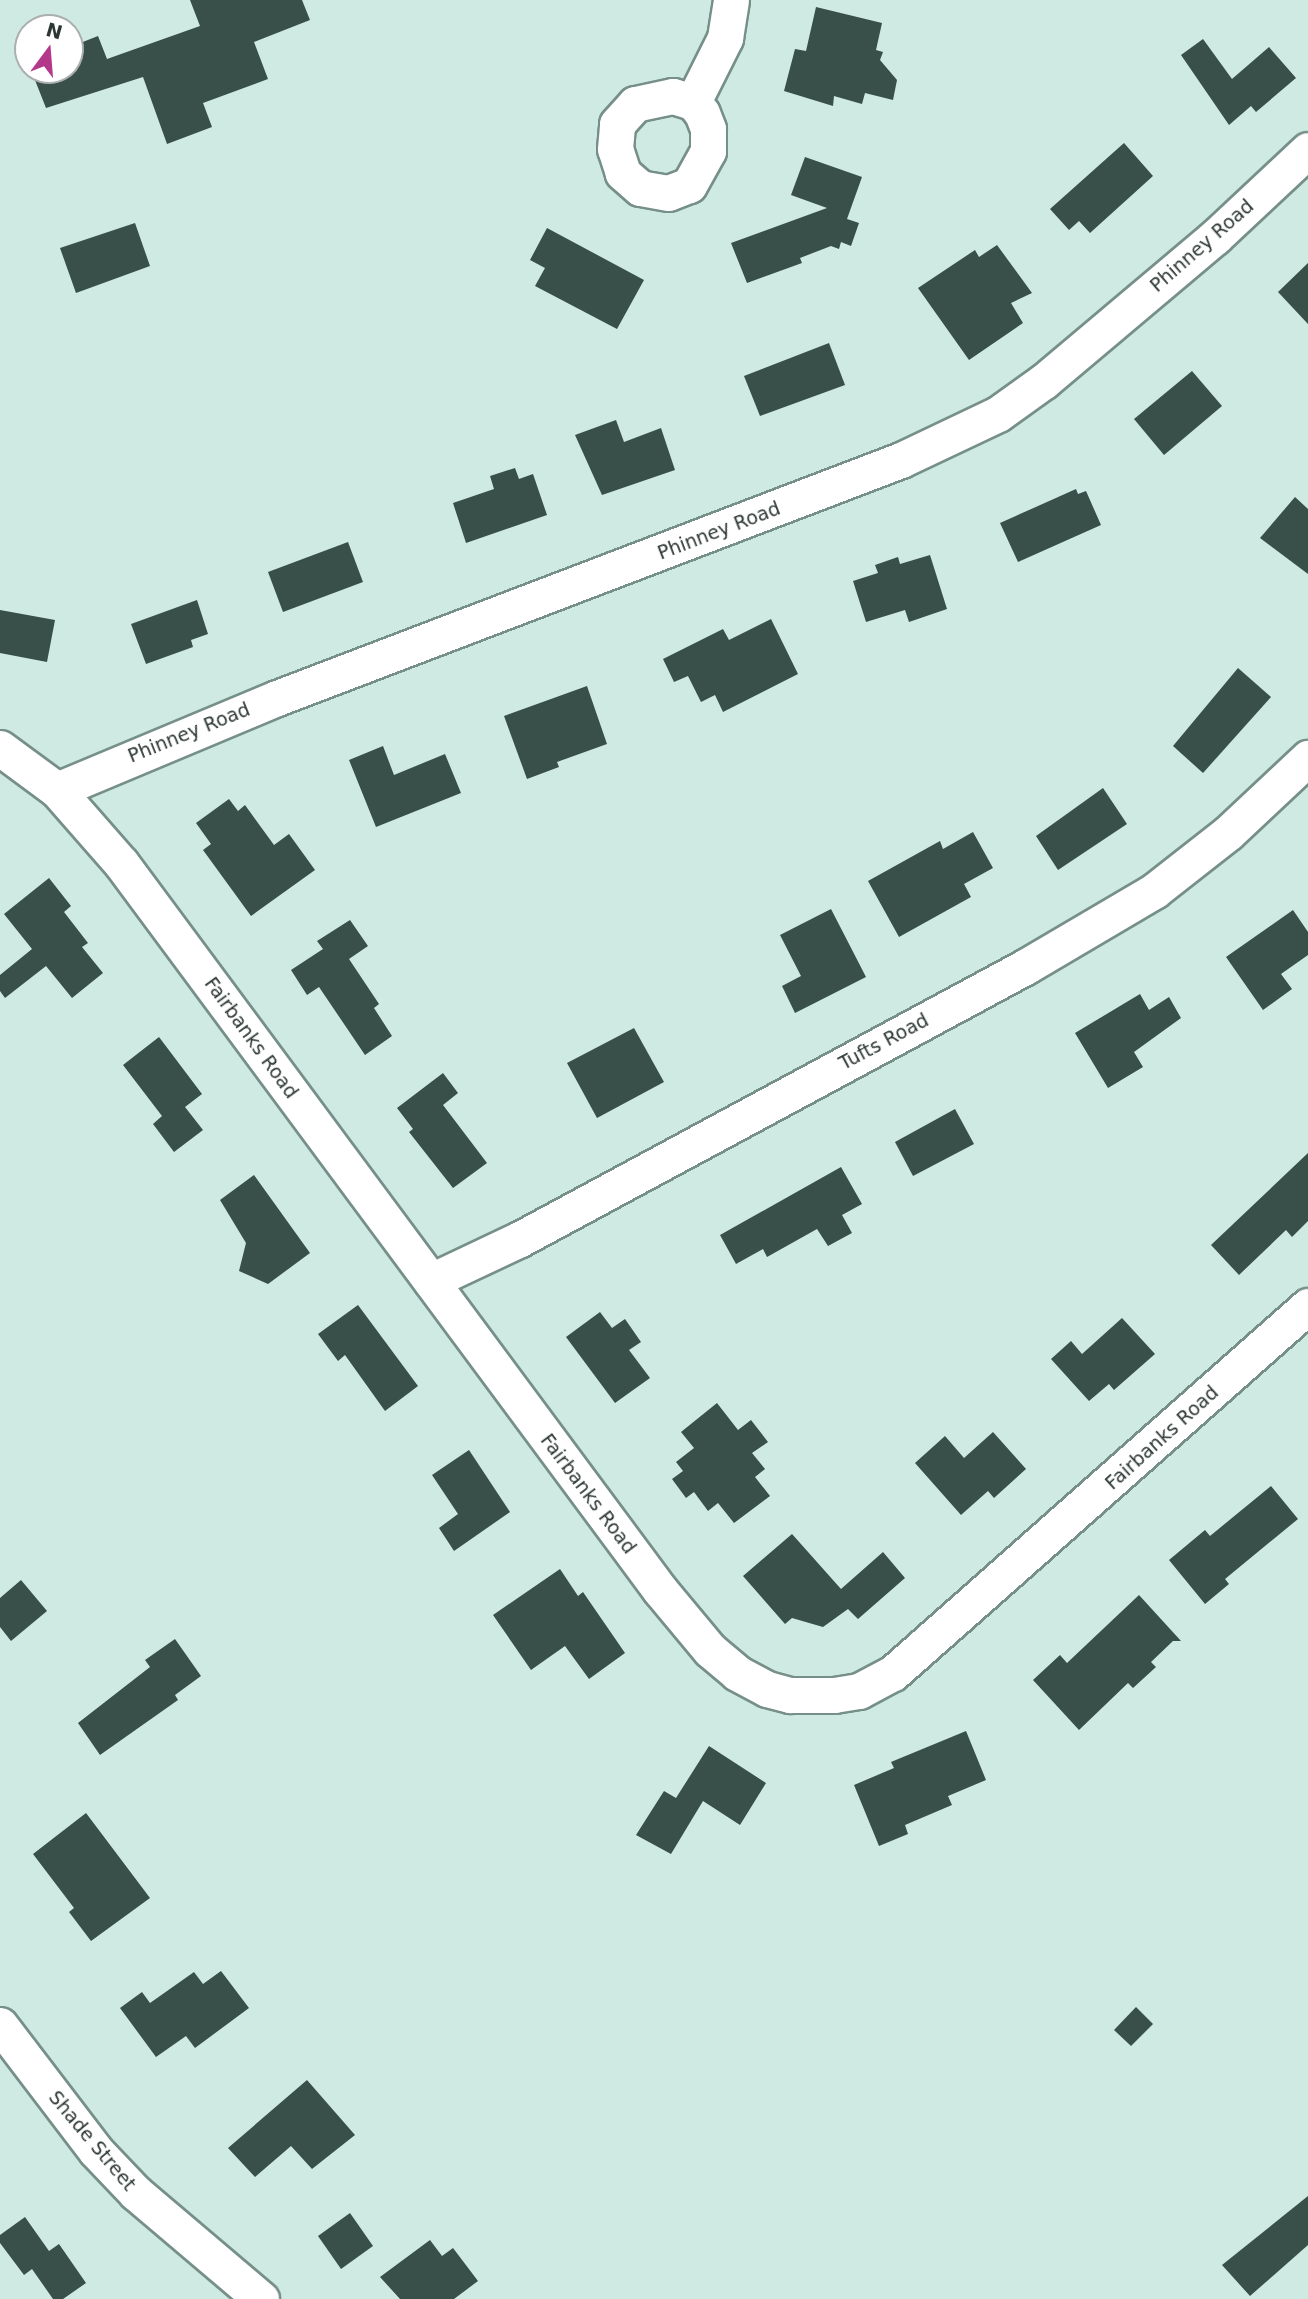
<!DOCTYPE html>
<style>
body{margin:0}
#map{position:relative;width:1308px;height:2299px;overflow:hidden;background:#cfe9e3;font-family:"DejaVu Sans",sans-serif}
div>[style]{position:absolute}
.building>*{inset:0;background:#384f4a}
.roads{filter:drop-shadow(2px 0 #768f89) drop-shadow(-2px 0 #768f89) drop-shadow(0 2px #768f89) drop-shadow(0 -2px #768f89)}
.minor>*{height:35px;margin:-17.5px;padding:0 17.5px;transform-origin:17.5px;border-radius:17.5px;background:#fff}
span{translate:-50% -50%;white-space:nowrap;text-align:center;line-height:1.15;-webkit-text-stroke:7px #fff;paint-order:stroke}
.street-label{font-size:19px;color:#2c3734}
.north{position:absolute;left:14px;top:14px;width:70px;height:70px;box-sizing:border-box;background:#fff;border:2px solid #abafae;border-radius:50%;rotate:16deg;font-size:19px;font-weight:700;line-height:28px;text-align:center;color:#2c3734}
.north::after{content:'';display:block;margin:auto;width:24px;height:32px;background:#b3388a;clip-path:polygon(50% 0,100% 100%,50% 72%,0 100%)}
</style>
<div id="map">
<div class="building">
<i style="clip-path:polygon(190px 0,302px 0,310px 20px,254px 42px,268px 79px,203px 103px,212px 127px,167px 144px,143px 77px,46px 108px,31px 70px,70px 70px,70px 47px,98px 36px,107px 59px,200px 26px)"></i>
<i style="clip-path:polygon(816px 7px,882px 23px,876px 50px,883px 52px,880px 60px,897px 80px,893px 100px,865px 93px,862px 104px,834px 96px,833px 106px,784px 91px,795px 49px,806px 51px)"></i>
<i style="clip-path:polygon(1203px 39px,1232px 79px,1269px 47px,1296px 78px,1256px 112px,1251px 106px,1229px 125px,1181px 55px)"></i>
<i style="clip-path:polygon(1124px 143px,1153px 176px,1090px 233px,1079px 221px,1069px 230px,1050px 209px)"></i>
<i style="clip-path:polygon(805px 157px,862px 177px,847px 219px,859px 223px,851px 246px,841px 242px,839px 249px,831px 246px,800px 258px,802px 263px,747px 283px,731px 243px,827px 208px,791px 195px)"></i>
<i style="clip-path:polygon(135px 223px,150px 266px,76px 293px,60px 248px)"></i>
<i style="clip-path:polygon(547px 228px,644px 280px,617px 329px,535px 286px,545px 268px,530px 260px)"></i>
<i style="clip-path:polygon(997px 245px,1032px 293px,1011px 303px,1023px 323px,969px 360px,918px 288px,975px 250px,979px 257px)"></i>
<i style="clip-path:polygon(1308px 263px,1308px 324px,1278px 292px)"></i>
<i style="clip-path:polygon(829px 343px,845px 385px,760px 416px,744px 376px)"></i>
<i style="clip-path:polygon(1192px 371px,1222px 406px,1164px 455px,1134px 419px)"></i>
<i style="clip-path:polygon(616px 420px,624px 442px,661px 428px,675px 470px,602px 495px,575px 435px)"></i>
<i style="clip-path:polygon(515px 468px,519px 479px,533px 474px,547px 515px,466px 543px,453px 503px,494px 489px,490px 476px)"></i>
<i style="clip-path:polygon(1076px 489px,1078px 494px,1086px 491px,1101px 525px,1018px 562px,1000px 523px)"></i>
<i style="clip-path:polygon(1295px 497px,1308px 509px,1308px 574px,1260px 538px)"></i>
<i style="clip-path:polygon(348px 542px,363px 582px,283px 612px,268px 572px)"></i>
<i style="clip-path:polygon(930px 555px,947px 609px,909px 622px,905px 610px,866px 622px,853px 581px,878px 573px,875px 565px,898px 557px,900px 564px)"></i>
<i style="clip-path:polygon(197px 600px,208px 634px,191px 640px,193px 647px,146px 664px,131px 624px)"></i>
<i style="clip-path:polygon(0 610px,55px 620px,47px 662px,0 653px)"></i>
<i style="clip-path:polygon(771px 619px,798px 674px,723px 712px,715px 695px,701px 702px,688px 676px,674px 682px,663px 659px,723px 629px,729px 640px)"></i>
<i style="clip-path:polygon(1238px 668px,1271px 697px,1203px 773px,1173px 746px)"></i>
<i style="clip-path:polygon(587px 686px,607px 744px,557px 762px,559px 767px,527px 779px,504px 716px)"></i>
<i style="clip-path:polygon(383px 746px,394px 775px,445px 754px,461px 793px,376px 827px,349px 760px)"></i>
<i style="clip-path:polygon(1103px 788px,1127px 824px,1058px 870px,1036px 836px)"></i>
<i style="clip-path:polygon(229px 799px,238px 811px,245px 805px,274px 845px,289px 834px,315px 870px,251px 916px,203px 850px,211px 844px,196px 823px)"></i>
<i style="clip-path:polygon(973px 832px,993px 868px,964px 884px,971px 897px,899px 937px,868px 881px,940px 841px,943px 849px)"></i>
<i style="clip-path:polygon(49px 878px,71px 906px,64px 912px,88px 943px,82px 947px,103px 973px,72px 998px,46px 966px,5px 998px,0 991px,0 975px,32px 949px,4px 914px)"></i>
<i style="clip-path:polygon(831px 909px,866px 977px,795px 1013px,782px 986px,801px 976px,780px 935px)"></i>
<i style="clip-path:polygon(1293px 910px,1308px 932px,1308px 955px,1281px 974px,1292px 989px,1263px 1010px,1226px 957px)"></i>
<i style="clip-path:polygon(350px 920px,368px 946px,349px 959px,379px 1004px,374px 1008px,392px 1036px,365px 1055px,319px 987px,307px 995px,291px 970px,323px 949px,317px 941px)"></i>
<i style="clip-path:polygon(1140px 994px,1149px 1010px,1169px 997px,1181px 1018px,1134px 1052px,1143px 1067px,1108px 1088px,1075px 1033px)"></i>
<i style="clip-path:polygon(634px 1028px,664px 1082px,597px 1118px,567px 1063px)"></i>
<i style="clip-path:polygon(159px 1037px,202px 1094px,185px 1107px,203px 1130px,174px 1152px,153px 1124px,162px 1116px,123px 1065px)"></i>
<i style="clip-path:polygon(443px 1073px,458px 1093px,443px 1105px,487px 1163px,453px 1188px,409px 1132px,413px 1129px,397px 1108px)"></i>
<i style="clip-path:polygon(955px 1109px,974px 1144px,913px 1176px,895px 1142px)"></i>
<i style="clip-path:polygon(1308px 1153px,1308px 1221px,1292px 1237px,1286px 1230px,1239px 1275px,1211px 1245px)"></i>
<i style="clip-path:polygon(841px 1167px,862px 1204px,842px 1215px,852px 1233px,828px 1246px,817px 1229px,767px 1257px,763px 1249px,736px 1264px,720px 1235px)"></i>
<i style="clip-path:polygon(254px 1175px,310px 1253px,268px 1284px,239px 1271px,246px 1243px,220px 1200px)"></i>
<i style="clip-path:polygon(358px 1305px,418px 1386px,385px 1411px,345px 1355px,338px 1361px,318px 1334px)"></i>
<i style="clip-path:polygon(600px 1312px,612px 1328px,625px 1319px,641px 1342px,629px 1350px,650px 1378px,615px 1403px,566px 1337px)"></i>
<i style="clip-path:polygon(1122px 1318px,1155px 1354px,1114px 1390px,1109px 1384px,1089px 1401px,1051px 1359px,1071px 1341px,1082px 1354px)"></i>
<i style="clip-path:polygon(717px 1403px,738px 1430px,751px 1420px,768px 1442px,752px 1453px,765px 1469px,755px 1477px,770px 1496px,734px 1523px,718px 1503px,708px 1511px,694px 1492px,686px 1498px,672px 1479px,683px 1471px,676px 1462px,694px 1448px,681px 1432px)"></i>
<i style="clip-path:polygon(993px 1432px,1026px 1469px,994px 1498px,988px 1491px,961px 1515px,915px 1463px,945px 1436px,964px 1458px)"></i>
<i style="clip-path:polygon(469px 1450px,510px 1512px,454px 1551px,439px 1528px,458px 1514px,432px 1475px)"></i>
<i style="clip-path:polygon(1271px 1486px,1298px 1519px,1225px 1579px,1229px 1584px,1205px 1604px,1169px 1560px,1205px 1530px,1210px 1536px)"></i>
<i style="clip-path:polygon(792px 1534px,841px 1589px,883px 1552px,905px 1578px,858px 1619px,848px 1609px,823px 1627px,792px 1618px,785px 1624px,743px 1576px)"></i>
<i style="clip-path:polygon(560px 1569px,578px 1596px,583px 1592px,625px 1653px,589px 1679px,565px 1646px,531px 1670px,493px 1615px)"></i>
<i style="clip-path:polygon(21px 1580px,47px 1611px,11px 1641px,0 1627px,0 1598px)"></i>
<i style="clip-path:polygon(1139px 1595px,1181px 1641px,1173px 1641px,1151px 1662px,1156px 1667px,1133px 1688px,1128px 1683px,1079px 1730px,1033px 1680px,1060px 1655px,1067px 1663px)"></i>
<i style="clip-path:polygon(175px 1639px,201px 1676px,175px 1695px,178px 1700px,100px 1755px,78px 1723px,150px 1667px,145px 1660px)"></i>
<i style="clip-path:polygon(966px 1731px,986px 1780px,948px 1796px,952px 1805px,905px 1825px,908px 1834px,879px 1846px,854px 1785px,894px 1768px,891px 1762px)"></i>
<i style="clip-path:polygon(709px 1746px,766px 1783px,740px 1825px,703px 1801px,671px 1854px,636px 1835px,664px 1791px,676px 1798px)"></i>
<i style="clip-path:polygon(86px 1813px,150px 1898px,91px 1941px,69px 1912px,74px 1908px,33px 1854px)"></i>
<i style="clip-path:polygon(221px 1971px,249px 2008px,195px 2048px,186px 2036px,156px 2057px,120px 2008px,142px 1992px,150px 2003px,194px 1972px,203px 1984px)"></i>
<i style="clip-path:polygon(1136px 2007px,1153px 2024px,1131px 2046px,1114px 2030px)"></i>
<i style="clip-path:polygon(307px 2080px,355px 2135px,312px 2169px,291px 2146px,255px 2177px,228px 2148px)"></i>
<i style="clip-path:polygon(1308px 2196px,1308px 2245px,1250px 2296px,1222px 2265px)"></i>
<i style="clip-path:polygon(350px 2213px,373px 2246px,341px 2269px,318px 2236px)"></i>
<i style="clip-path:polygon(25px 2217px,49px 2251px,59px 2244px,86px 2283px,63px 2299px,53px 2299px,32px 2269px,24px 2275px,0 2243px,0 2235px)"></i>
<i style="clip-path:polygon(430px 2240px,442px 2256px,453px 2248px,478px 2281px,454px 2299px,400px 2299px,380px 2277px)"></i>
</div>
<div class="roads">
<div class="minor">
<i style="left:673px;top:96px;width:21px;rotate:17deg"></i>
<i style="left:693px;top:102px;width:14px;rotate:51deg"></i>
<i style="left:702px;top:113px;width:17px;rotate:69deg"></i>
<i style="left:708px;top:129px;width:22px;rotate:90deg"></i>
<i style="left:708px;top:151px;width:39px;rotate:119deg"></i>
<i style="left:689px;top:185px;width:22px;rotate:159deg"></i>
<i style="left:668px;top:193px;width:28px;rotate:-170deg"></i>
<i style="left:640px;top:188px;width:23px;rotate:-139deg"></i>
<i style="left:623px;top:173px;width:25px;rotate:-108deg"></i>
<i style="left:615px;top:149px;width:25px;rotate:-85deg"></i>
<i style="left:617px;top:124px;width:27px;rotate:-48deg"></i>
<i style="left:635px;top:104px;width:39px;rotate:-12deg"></i>
<i style="left:693px;top:102px;width:72px;rotate:-63.4deg"></i>
<i style="left:725px;top:38px;width:38px;rotate:-81deg"></i>
<i style="left:0;top:748px;width:71px;rotate:36.4deg"></i>
<i style="left:57px;top:790px;width:97px;rotate:48.8deg"></i>
<i style="left:121px;top:863px;width:905px;rotate:53.45deg"></i>
<i style="left:660px;top:1590px;width:78px;rotate:50.2deg"></i>
<i style="left:710px;top:1650px;width:35px;rotate:40deg"></i>
<i style="left:737px;top:1673px;width:34px;rotate:28deg"></i>
<i style="left:767px;top:1689px;width:24px;rotate:15deg"></i>
<i style="left:790px;top:1695px;width:44px"></i>
<i style="left:834px;top:1695px;width:25px;rotate:-9deg"></i>
<i style="left:859px;top:1691px;width:38px;rotate:-28deg"></i>
<i style="left:893px;top:1673px;width:554px;rotate:-41.49deg"></i>
<i style="left:57px;top:790px;width:238px;rotate:-22.7deg"></i>
<i style="left:277px;top:698px;width:668px;rotate:-20.88deg"></i>
<i style="left:901px;top:460px;width:107px;rotate:-25.4deg"></i>
<i style="left:998px;top:414px;width:57px;rotate:-35.7deg"></i>
<i style="left:1044px;top:381px;width:224px;rotate:-40.1deg"></i>
<i style="left:1215px;top:237px;width:127px;rotate:-43.1deg"></i>
<i style="left:431px;top:1281px;width:98px;rotate:-25.3deg"></i>
<i style="left:520px;top:1239px;width:574px;rotate:-28.31deg"></i>
<i style="left:1025px;top:967px;width:150px;rotate:-30.5deg"></i>
<i style="left:1154px;top:891px;width:94px;rotate:-38.1deg"></i>
<i style="left:1228px;top:833px;width:110px;rotate:-43.2deg"></i>
<i style="left:0;top:2025px;width:158px;rotate:52.7deg"></i>
<i style="left:96px;top:2151px;width:58px;rotate:46.4deg"></i>
<i style="left:136px;top:2193px;width:164px;rotate:40.3deg"></i>
</div>
</div>
<div class="street-label">
<span style="left:1202px;top:246px;rotate:-41deg">Phinney Road</span>
<span style="left:719px;top:531px;rotate:-21deg">Phinney Road</span>
<span style="left:189px;top:733px;rotate:-22deg">Phinney Road</span>
<span style="left:251px;top:1038px;rotate:54deg">Fairbanks Road</span>
<span style="left:884px;top:1042px;rotate:-28deg">Tufts Road</span>
<span style="left:1162px;top:1438px;rotate:-42deg">Fairbanks Road</span>
<span style="left:588px;top:1494px;rotate:53deg">Fairbanks Road</span>
<span style="left:92px;top:2141px;rotate:50deg">Shade Street</span>
</div>
<div class="north">N</div>
</div>
